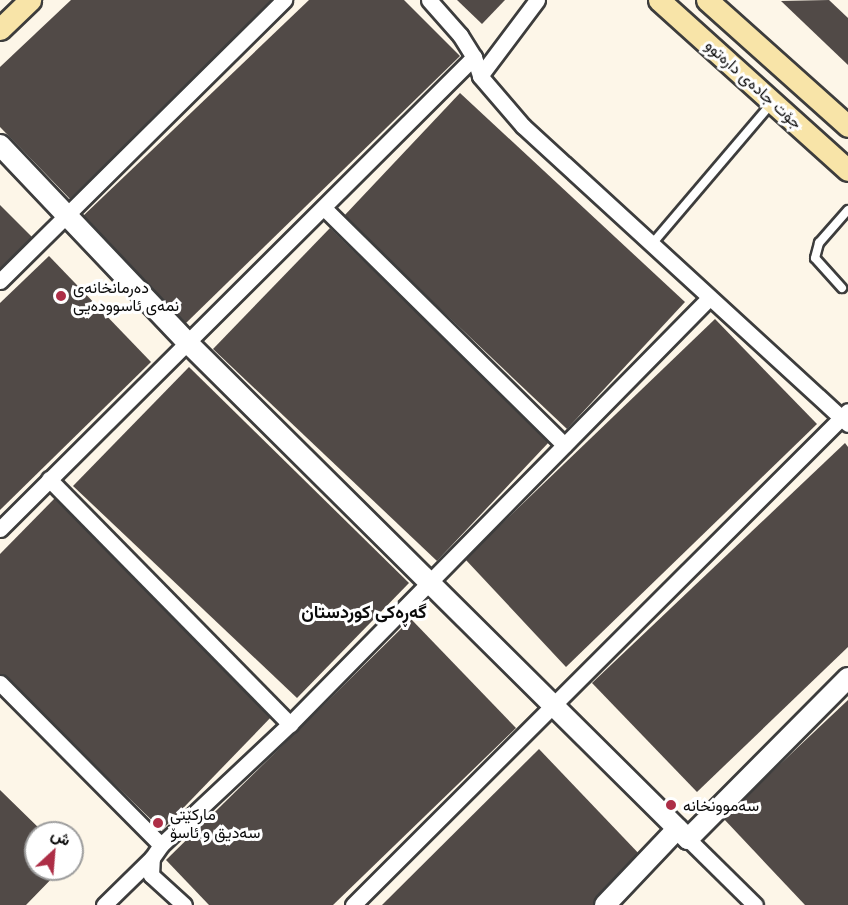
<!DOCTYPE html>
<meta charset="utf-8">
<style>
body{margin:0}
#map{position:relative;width:848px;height:905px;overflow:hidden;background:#fdf6e8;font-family:Lora,Vazirmatn,serif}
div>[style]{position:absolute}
.building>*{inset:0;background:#514a47}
.roads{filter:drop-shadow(2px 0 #3d3d3d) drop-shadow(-2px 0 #3d3d3d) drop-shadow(0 2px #3d3d3d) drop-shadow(0 -2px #3d3d3d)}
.service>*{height:8px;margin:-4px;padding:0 4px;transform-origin:4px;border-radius:4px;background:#fff}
.minor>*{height:15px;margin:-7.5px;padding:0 7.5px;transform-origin:7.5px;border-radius:7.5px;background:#fff}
.tertiary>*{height:20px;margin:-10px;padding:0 10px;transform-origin:10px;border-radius:10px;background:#fff}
.secondary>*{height:21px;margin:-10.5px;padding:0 10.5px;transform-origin:10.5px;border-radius:10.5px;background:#f8e4a8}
.dots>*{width:16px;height:16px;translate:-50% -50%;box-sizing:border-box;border:3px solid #fff;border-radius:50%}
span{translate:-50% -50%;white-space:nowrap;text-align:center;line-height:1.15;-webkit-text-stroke:6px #fff;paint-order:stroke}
.street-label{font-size:16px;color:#0a0a0a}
.poi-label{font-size:16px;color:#0a0a0a}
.left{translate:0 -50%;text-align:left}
.neighbourhood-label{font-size:18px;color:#0a0a0a;font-weight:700}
.north{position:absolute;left:24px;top:821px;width:60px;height:60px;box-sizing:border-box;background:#fff;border:2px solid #9d9d9d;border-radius:50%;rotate:26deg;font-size:16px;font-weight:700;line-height:24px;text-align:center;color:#0a0a0a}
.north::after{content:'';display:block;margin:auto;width:21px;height:27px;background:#ad2e46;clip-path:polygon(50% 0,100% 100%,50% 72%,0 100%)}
</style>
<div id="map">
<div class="building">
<i style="clip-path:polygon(71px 0,275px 0,70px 199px,0 127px,0 67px)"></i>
<i style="clip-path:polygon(309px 0,404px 0,460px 56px,185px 324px,83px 216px)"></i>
<i style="clip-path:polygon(457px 0,505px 0,482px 24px)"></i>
<i style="clip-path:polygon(829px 0,848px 18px,848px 65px,781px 1px)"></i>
<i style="clip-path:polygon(460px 93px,685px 302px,567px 429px,343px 217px)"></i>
<i style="clip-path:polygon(0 205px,33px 238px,0 271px)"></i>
<i style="clip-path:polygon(330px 228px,549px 442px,437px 561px,213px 349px)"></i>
<i style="clip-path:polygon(49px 256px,151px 362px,0 510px,0 303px)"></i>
<i style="clip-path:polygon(715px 319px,817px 424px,566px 667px,465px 559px)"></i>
<i style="clip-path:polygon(189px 367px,409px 583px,297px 698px,73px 486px)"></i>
<i style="clip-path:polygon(845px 443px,848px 447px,848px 647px,697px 792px,592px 683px)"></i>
<i style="clip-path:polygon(55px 498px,274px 714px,162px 830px,0 674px,0 554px)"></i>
<i style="clip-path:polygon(411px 619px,516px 728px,333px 905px,209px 905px,166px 860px)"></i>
<i style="clip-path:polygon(848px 700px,848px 905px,805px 905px,723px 818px)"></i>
<i style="clip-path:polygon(539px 749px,643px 858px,594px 905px,382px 905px)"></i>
<i style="clip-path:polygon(0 790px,44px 833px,36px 833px,36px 869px,61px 869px,26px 905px,0 905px)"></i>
</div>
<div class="roads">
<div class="service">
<i style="left:651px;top:245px;width:185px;rotate:-49.6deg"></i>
<i style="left:842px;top:288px;width:40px;rotate:-132deg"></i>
<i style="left:815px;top:258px;width:16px;rotate:-75deg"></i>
<i style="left:819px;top:243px;width:44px;rotate:-48.7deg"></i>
</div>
<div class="minor">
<i style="left:429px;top:0;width:47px;rotate:48.5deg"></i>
<i style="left:460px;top:35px;width:26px;rotate:58deg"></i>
<i style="left:474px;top:57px;width:20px;rotate:72deg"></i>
<i style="left:480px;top:76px;width:66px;rotate:49.3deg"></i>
<i style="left:523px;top:126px;width:441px;rotate:42.5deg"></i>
<i style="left:480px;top:76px;width:95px;rotate:-53.1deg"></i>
<i style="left:325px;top:209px;width:336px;rotate:44.6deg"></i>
<i style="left:0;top:281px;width:400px;rotate:-44.7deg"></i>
<i style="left:49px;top:479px;width:344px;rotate:45.5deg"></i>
<i style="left:0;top:529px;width:669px;rotate:-44.88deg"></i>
<i style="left:0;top:683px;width:228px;rotate:45.2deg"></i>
<i style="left:688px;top:839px;width:94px;rotate:44.6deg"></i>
<i style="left:104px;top:905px;width:67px;rotate:-44.4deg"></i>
<i style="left:184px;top:905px;width:45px;rotate:-137.7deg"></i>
<i style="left:151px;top:875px;width:17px;rotate:-87deg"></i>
<i style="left:152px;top:858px;width:16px;rotate:-55deg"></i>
<i style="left:161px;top:845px;width:177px;rotate:-43.2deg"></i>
<i style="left:290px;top:724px;width:598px;rotate:-45.47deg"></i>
<i style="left:353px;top:905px;width:699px;rotate:-44.94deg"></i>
</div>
<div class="tertiary">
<i style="left:0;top:145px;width:274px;rotate:46.5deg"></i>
<i style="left:189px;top:344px;width:703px;rotate:44.77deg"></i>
<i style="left:688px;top:839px;width:227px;rotate:-45.2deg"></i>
<i style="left:605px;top:905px;width:105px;rotate:-46.5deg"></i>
</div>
<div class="secondary">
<i style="left:659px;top:0;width:254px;rotate:42deg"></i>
<i style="left:707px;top:0;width:189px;rotate:41.8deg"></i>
<i style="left:0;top:29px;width:42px;rotate:-44deg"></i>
</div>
</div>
<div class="dots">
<i style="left:61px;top:296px;background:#ad2e46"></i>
<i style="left:671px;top:805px;background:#ad2e46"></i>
<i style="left:158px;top:823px;background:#ad2e46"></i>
</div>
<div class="street-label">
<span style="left:754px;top:84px;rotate:42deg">جۆت جادەی دارەتوو</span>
</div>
<div class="poi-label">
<span class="left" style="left:73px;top:296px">دەرمانخانەی<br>نمەی ئاسوودەیی</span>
<span class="left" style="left:683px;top:805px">سەموونخانە</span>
<span class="left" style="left:170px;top:823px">مارکێتی<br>سەدیق و ئاسۆ</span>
</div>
<div class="neighbourhood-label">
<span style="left:364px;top:612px">گەڕەکی کوردستان</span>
</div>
<div class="north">ش</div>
</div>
